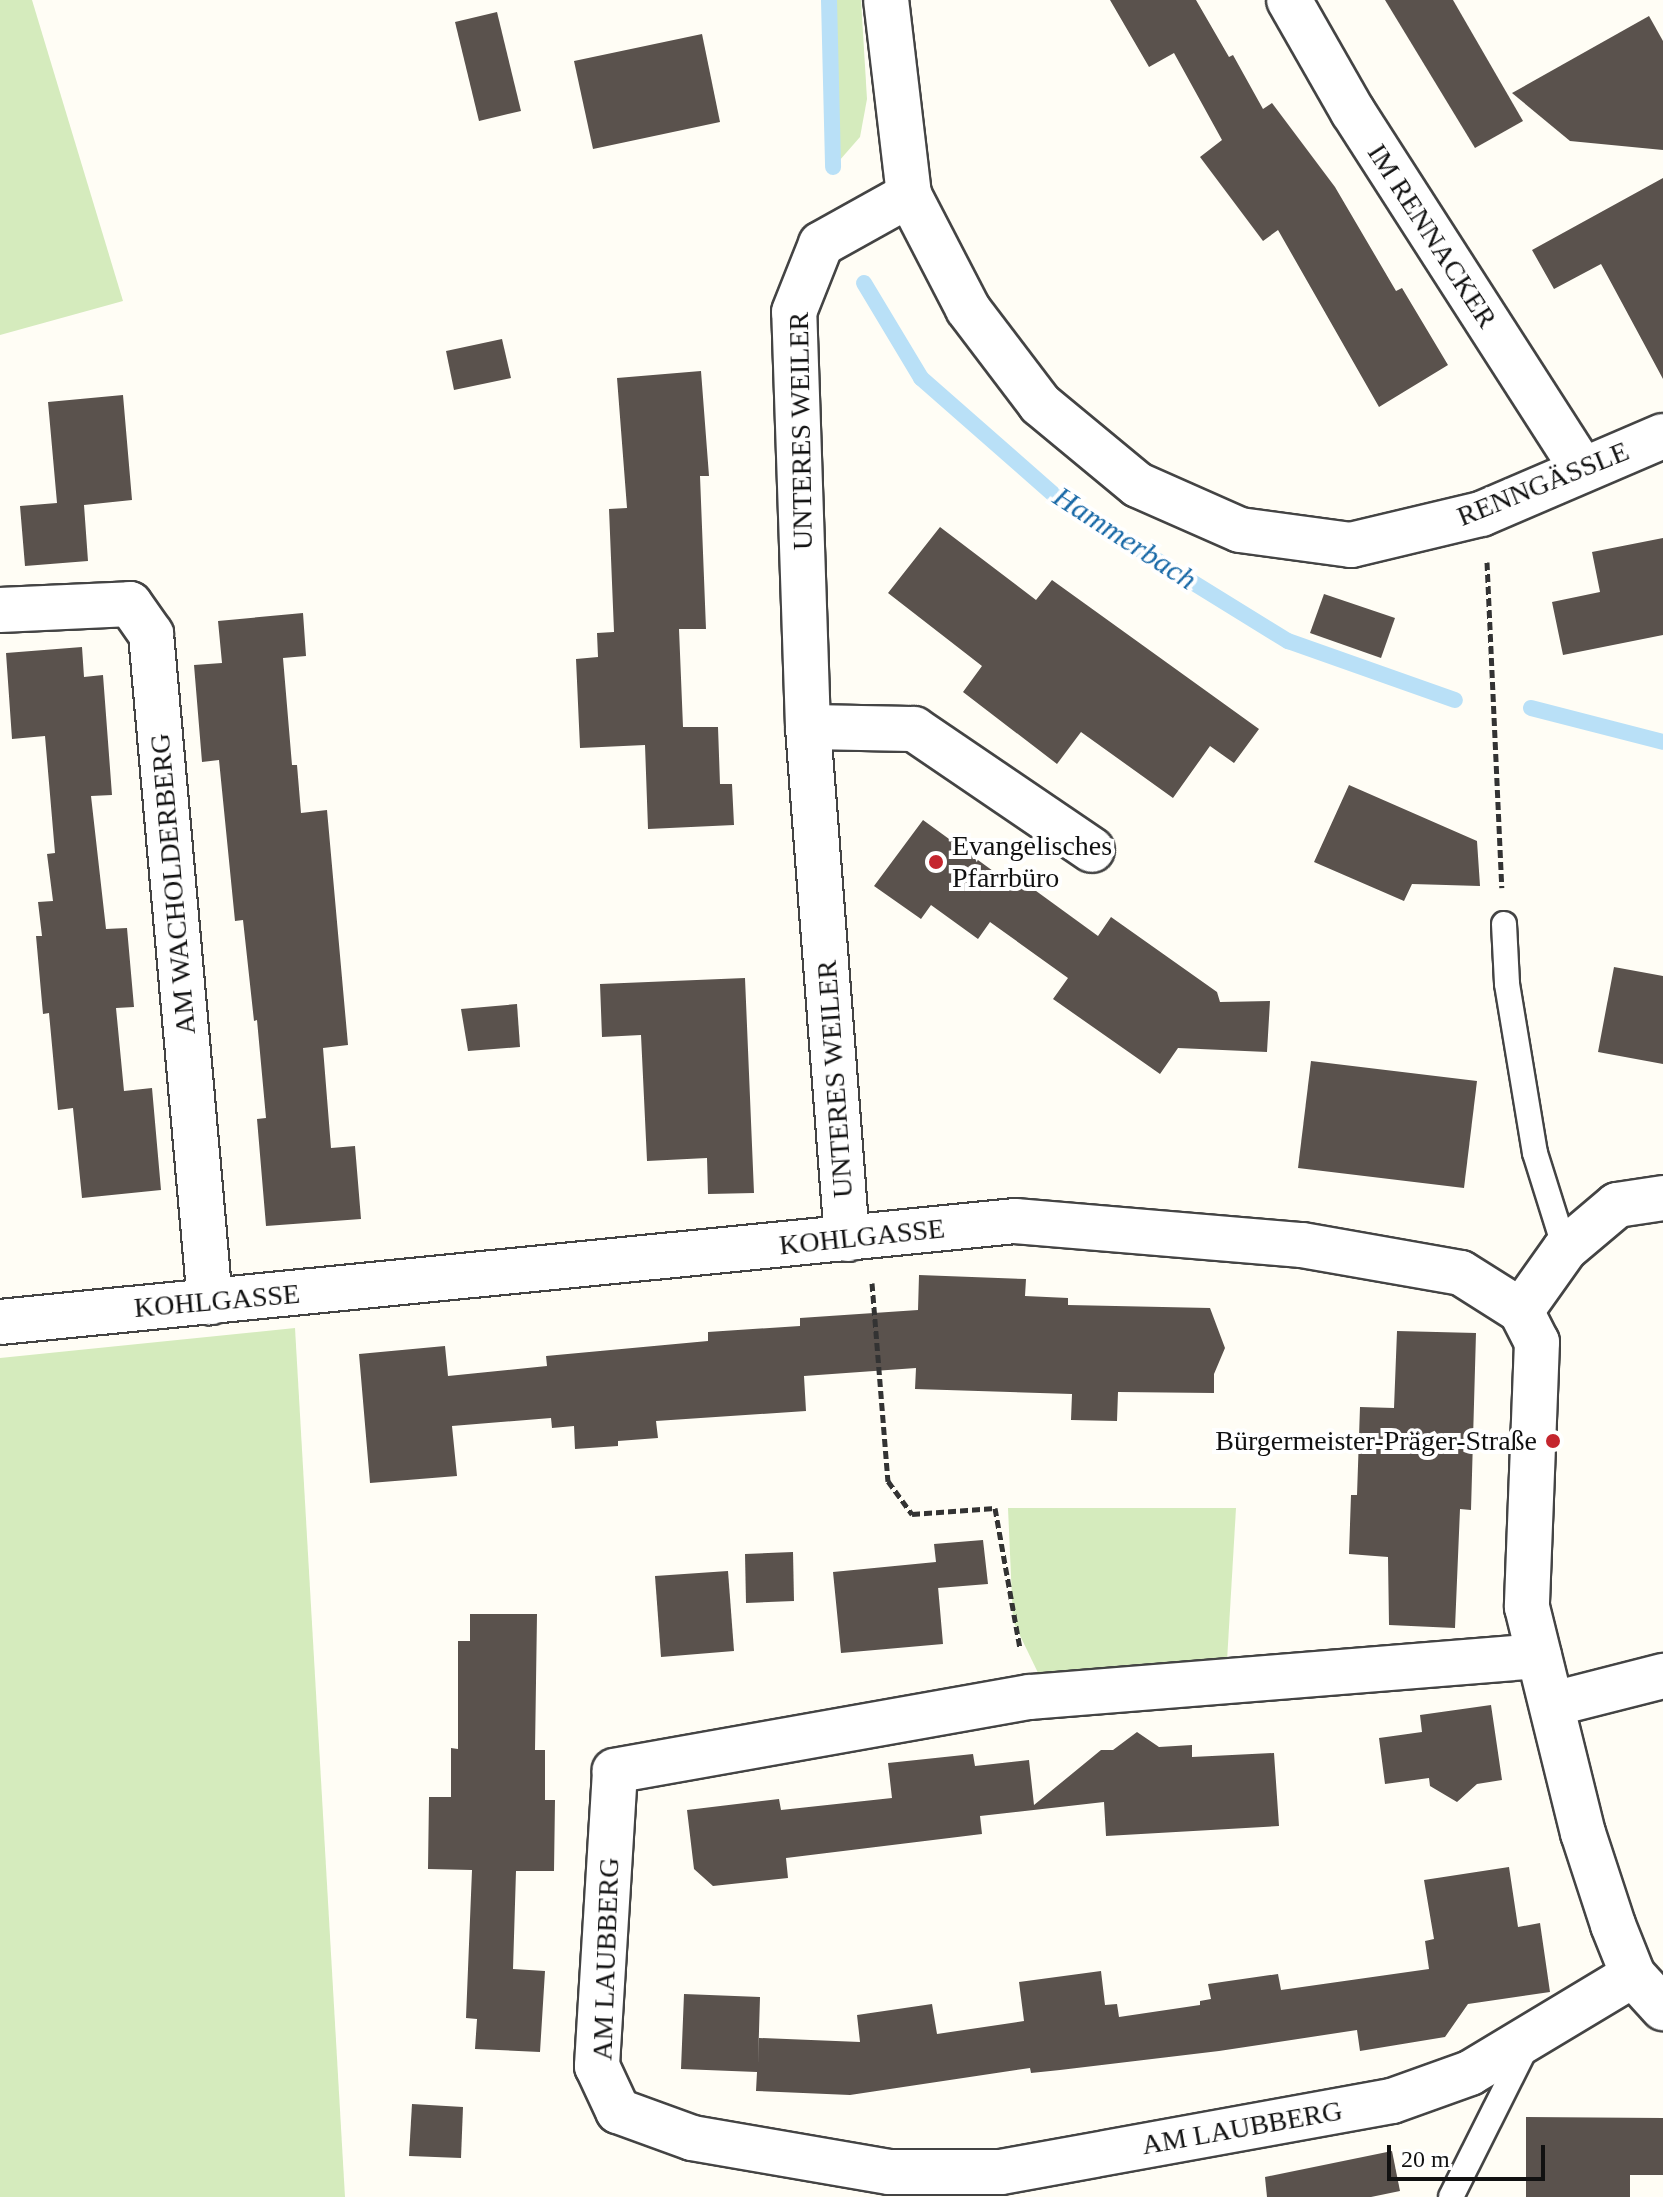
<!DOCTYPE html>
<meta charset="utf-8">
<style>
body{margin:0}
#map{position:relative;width:1663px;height:2197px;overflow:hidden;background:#fffdf5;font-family:"Times New Roman",serif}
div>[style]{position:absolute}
.green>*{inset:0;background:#d5ebbd}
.stream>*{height:16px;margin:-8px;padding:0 8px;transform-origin:8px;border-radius:8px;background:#b9e0f7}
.building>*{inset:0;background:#5a524d}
.path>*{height:5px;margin-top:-2.5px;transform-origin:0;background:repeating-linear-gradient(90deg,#333 0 8px,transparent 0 12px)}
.roads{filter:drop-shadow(2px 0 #444) drop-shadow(-2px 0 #444) drop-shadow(0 2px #444) drop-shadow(0 -2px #444)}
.service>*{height:24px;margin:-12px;padding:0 12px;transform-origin:12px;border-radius:12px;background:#fff}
.minor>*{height:44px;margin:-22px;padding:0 22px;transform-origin:22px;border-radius:22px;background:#fff}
.dots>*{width:22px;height:22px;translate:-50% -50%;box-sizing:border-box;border:4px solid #fff;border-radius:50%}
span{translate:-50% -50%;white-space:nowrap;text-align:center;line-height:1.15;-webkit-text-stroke:8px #fff;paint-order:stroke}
.street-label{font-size:28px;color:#111}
.poi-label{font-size:28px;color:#111}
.left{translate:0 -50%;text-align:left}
.right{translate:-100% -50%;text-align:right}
.water-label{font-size:30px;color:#1768a6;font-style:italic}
.scale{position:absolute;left:1387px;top:2145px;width:158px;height:36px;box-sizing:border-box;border:4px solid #111;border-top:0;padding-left:10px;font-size:24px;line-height:28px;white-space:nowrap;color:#111;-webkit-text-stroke:6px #fff;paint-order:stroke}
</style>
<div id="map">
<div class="green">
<i style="clip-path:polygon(0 0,32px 0,123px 301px,0 335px)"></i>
<i style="clip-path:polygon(825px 0,861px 0,867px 99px,860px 137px,839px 161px)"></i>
<i style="clip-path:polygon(295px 1328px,345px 2197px,0 2197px,0 1358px)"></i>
<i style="clip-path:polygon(1008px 1508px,1236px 1508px,1227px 1661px,1041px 1679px,1013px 1621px)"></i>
</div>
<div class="stream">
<i style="left:829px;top:0;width:167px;rotate:88.6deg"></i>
<i style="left:864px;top:283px;width:111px;rotate:59deg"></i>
<i style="left:921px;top:378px;width:186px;rotate:41.3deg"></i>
<i style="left:1061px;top:501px;width:267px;rotate:31.7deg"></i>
<i style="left:1288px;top:641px;width:177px;rotate:19.5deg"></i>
<i style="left:1531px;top:708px;width:136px;rotate:14.4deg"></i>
</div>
<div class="building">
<i style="clip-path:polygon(1110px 0,1196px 0,1229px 57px,1233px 55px,1263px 109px,1272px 103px,1335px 187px,1396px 291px,1402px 288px,1448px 365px,1379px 407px,1278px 230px,1263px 241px,1200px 157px,1222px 140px,1174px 53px,1149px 67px)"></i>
<i style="clip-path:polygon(1385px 0,1453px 0,1523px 121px,1475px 148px)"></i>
<i style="clip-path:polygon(497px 12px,521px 111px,479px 121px,455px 22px)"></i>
<i style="clip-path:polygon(1649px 16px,1663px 41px,1663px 150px,1570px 141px,1512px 93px)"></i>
<i style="clip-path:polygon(702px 34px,720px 122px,593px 149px,574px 61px)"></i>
<i style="clip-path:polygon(1663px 178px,1663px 379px,1601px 264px,1554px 289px,1532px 250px)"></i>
<i style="clip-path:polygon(502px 339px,511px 378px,454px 390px,446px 351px)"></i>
<i style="clip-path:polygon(701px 371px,709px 476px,700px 476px,706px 629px,679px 629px,683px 727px,718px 727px,720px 784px,732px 784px,734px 825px,648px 829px,645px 745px,580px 748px,576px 659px,598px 657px,597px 633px,614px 632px,609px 509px,627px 508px,617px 378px)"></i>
<i style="clip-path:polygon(123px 395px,132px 500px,84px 505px,88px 561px,25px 566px,20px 506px,57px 503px,48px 402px)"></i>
<i style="clip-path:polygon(940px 527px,1036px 600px,1052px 580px,1259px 729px,1234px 763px,1210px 746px,1173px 798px,1081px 732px,1057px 764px,963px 692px,982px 666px,888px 593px)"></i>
<i style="clip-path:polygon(1663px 538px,1663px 635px,1563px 655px,1552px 602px,1600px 592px,1592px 552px)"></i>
<i style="clip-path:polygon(1324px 594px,1395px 618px,1381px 658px,1310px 633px)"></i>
<i style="clip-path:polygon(303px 613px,306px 656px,283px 658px,292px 765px,297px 765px,301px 813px,327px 810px,348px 1045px,323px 1048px,331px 1148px,355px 1146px,361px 1219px,266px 1226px,257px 1119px,266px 1118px,257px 1020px,254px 1021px,243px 920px,235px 921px,219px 760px,202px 762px,194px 665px,222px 663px,218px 621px)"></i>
<i style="clip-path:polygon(82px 647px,84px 677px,103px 675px,112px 795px,91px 796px,106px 929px,127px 928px,134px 1007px,116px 1008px,124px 1091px,152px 1088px,161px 1190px,82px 1198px,73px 1108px,58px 1110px,49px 1013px,43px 1014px,36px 936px,42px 936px,38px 902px,53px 901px,47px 854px,55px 853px,45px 736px,12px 739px,6px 653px)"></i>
<i style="clip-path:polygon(1349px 785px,1477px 841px,1480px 886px,1412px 884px,1404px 901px,1314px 862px)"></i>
<i style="clip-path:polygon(923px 820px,1015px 887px,1021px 880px,1098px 936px,1111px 917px,1217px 992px,1220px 1002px,1270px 1001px,1267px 1052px,1178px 1048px,1160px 1074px,1053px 999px,1068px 978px,990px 922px,978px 939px,931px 905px,921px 919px,874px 886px)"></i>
<i style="clip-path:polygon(1614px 967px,1663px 976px,1663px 1064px,1598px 1052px)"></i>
<i style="clip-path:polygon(745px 978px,754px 1193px,708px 1194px,707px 1158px,647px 1161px,641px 1035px,602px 1037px,600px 984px)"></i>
<i style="clip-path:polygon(517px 1004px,520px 1047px,468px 1051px,461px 1009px)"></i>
<i style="clip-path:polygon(1311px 1061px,1477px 1081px,1464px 1188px,1298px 1168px)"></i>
<i style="clip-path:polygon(919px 1275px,1026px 1279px,1025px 1296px,1068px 1298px,1068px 1305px,1210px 1308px,1225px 1348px,1214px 1374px,1214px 1393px,1118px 1392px,1117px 1421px,1071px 1420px,1072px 1394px,915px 1389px,916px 1368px,804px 1376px,806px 1411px,656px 1421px,658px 1438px,618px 1441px,618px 1446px,575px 1449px,574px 1426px,552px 1428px,551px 1418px,452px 1426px,457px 1476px,370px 1483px,359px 1354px,445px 1346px,448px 1376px,547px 1366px,546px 1356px,708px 1341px,708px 1332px,800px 1326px,800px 1318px,918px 1310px)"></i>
<i style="clip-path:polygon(1397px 1331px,1476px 1333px,1471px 1510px,1460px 1509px,1455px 1628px,1389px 1625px,1388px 1557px,1349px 1554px,1351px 1495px,1357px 1495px,1360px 1407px,1394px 1408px)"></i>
<i style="clip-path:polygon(983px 1540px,988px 1584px,938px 1588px,937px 1575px,943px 1644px,841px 1653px,833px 1572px,936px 1562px,934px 1544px)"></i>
<i style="clip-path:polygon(793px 1552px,794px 1601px,746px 1603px,745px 1554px)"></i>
<i style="clip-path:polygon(728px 1571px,734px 1651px,661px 1657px,655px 1576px)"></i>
<i style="clip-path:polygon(470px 1614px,537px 1614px,535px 1750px,545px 1750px,545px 1800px,555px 1800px,554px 1871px,516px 1871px,513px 1969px,545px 1971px,540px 2052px,475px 2049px,477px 2019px,466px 2018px,472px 1870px,428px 1869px,429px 1797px,451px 1797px,451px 1748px,458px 1749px,458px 1641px,470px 1641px)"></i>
<i style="clip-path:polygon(1491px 1705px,1502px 1780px,1477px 1784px,1457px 1802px,1430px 1786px,1429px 1778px,1385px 1784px,1379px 1738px,1422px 1732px,1420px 1715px)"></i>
<i style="clip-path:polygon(1137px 1732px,1159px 1747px,1192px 1745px,1192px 1757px,1274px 1753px,1279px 1826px,1106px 1836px,1104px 1802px,980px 1816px,982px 1834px,786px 1858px,788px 1878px,713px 1886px,694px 1869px,687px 1810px,779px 1799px,781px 1810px,892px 1798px,888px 1763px,973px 1754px,975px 1766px,1029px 1760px,1034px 1805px,1101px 1750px,1113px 1750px)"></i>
<i style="clip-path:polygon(1509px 1867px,1518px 1927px,1540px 1923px,1550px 1992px,1468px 2004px,1445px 2037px,1360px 2051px,1357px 2030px,1219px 2051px,1060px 2070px,1031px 2073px,1030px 2068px,850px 2095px,756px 2091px,757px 2072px,681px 2069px,684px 1994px,760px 1997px,758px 2065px,759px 2038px,860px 2042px,857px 2015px,932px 2004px,937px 2034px,1024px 2021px,1019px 1982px,1101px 1971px,1105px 2005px,1117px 2004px,1119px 2017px,1200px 2005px,1200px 2001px,1211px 1999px,1208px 1984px,1278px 1974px,1281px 1990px,1429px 1969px,1425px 1941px,1434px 1939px,1424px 1880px)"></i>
<i style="clip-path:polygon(412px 2104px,463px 2107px,461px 2158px,409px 2156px)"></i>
<i style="clip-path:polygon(1526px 2117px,1663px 2118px,1663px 2175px,1630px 2175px,1630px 2197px,1526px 2197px)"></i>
<i style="clip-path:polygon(1392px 2151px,1400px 2191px,1371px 2197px,1267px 2197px,1265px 2177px)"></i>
</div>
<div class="path">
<i style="left:1487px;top:562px;width:326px;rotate:87.4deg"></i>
<i style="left:872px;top:1283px;width:199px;rotate:85.4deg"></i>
<i style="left:888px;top:1481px;width:41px;rotate:54deg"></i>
<i style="left:912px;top:1514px;width:83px;rotate:-4.1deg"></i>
<i style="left:995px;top:1508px;width:143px;rotate:79.9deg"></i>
</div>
<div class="roads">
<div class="service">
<i style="left:1504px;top:924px;width:60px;rotate:87.1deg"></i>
<i style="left:1507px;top:984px;width:171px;rotate:80.6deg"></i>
<i style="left:1535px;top:1153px;width:101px;rotate:72.6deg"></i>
<i style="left:1451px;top:2197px;width:170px;rotate:-63.4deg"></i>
</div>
<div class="minor">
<i style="left:1289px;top:0;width:129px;rotate:60.3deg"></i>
<i style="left:1353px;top:112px;width:424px;rotate:57.3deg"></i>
<i style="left:909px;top:195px;width:128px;rotate:62.6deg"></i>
<i style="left:968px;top:309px;width:119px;rotate:52.8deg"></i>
<i style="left:1040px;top:404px;width:127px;rotate:39.6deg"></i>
<i style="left:1138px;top:485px;width:111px;rotate:23.8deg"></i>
<i style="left:1240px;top:530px;width:112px;rotate:7.7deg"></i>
<i style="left:1351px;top:545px;width:134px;rotate:-13.4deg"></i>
<i style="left:1481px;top:514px;width:198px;rotate:-23.2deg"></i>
<i style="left:0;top:610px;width:130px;rotate:-2.6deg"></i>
<i style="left:130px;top:604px;width:37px;rotate:55deg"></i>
<i style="left:151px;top:634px;width:671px;rotate:84.95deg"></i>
<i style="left:808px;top:727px;width:106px;rotate:1.1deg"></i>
<i style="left:914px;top:729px;width:215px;rotate:34.2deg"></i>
<i style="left:847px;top:1239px;width:513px;rotate:-94.36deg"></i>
<i style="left:808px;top:727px;width:415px;rotate:-91.9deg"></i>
<i style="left:794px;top:312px;width:73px;rotate:-68.3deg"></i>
<i style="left:821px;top:244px;width:101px;rotate:-29.1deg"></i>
<i style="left:909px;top:195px;width:196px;rotate:-96.7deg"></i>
<i style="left:1521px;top:1311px;width:35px;rotate:63deg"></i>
<i style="left:1537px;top:1342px;width:265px;rotate:92.2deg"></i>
<i style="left:1527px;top:1607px;width:233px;rotate:76.1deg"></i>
<i style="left:1583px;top:1833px;width:97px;rotate:71.9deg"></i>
<i style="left:1613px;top:1925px;width:54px;rotate:68.2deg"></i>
<i style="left:1633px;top:1975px;width:45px;rotate:47.7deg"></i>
<i style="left:0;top:1322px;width:1020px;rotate:-5.68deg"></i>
<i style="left:1015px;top:1221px;width:288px;rotate:4.8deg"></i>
<i style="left:1302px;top:1245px;width:161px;rotate:10deg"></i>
<i style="left:1461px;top:1273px;width:71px;rotate:32.3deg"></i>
<i style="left:1521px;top:1311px;width:76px;rotate:-54.6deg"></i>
<i style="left:1565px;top:1249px;width:68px;rotate:-40.2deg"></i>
<i style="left:1617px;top:1205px;width:47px;rotate:-8.7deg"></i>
<i style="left:1539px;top:1656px;width:512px;rotate:175.4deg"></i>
<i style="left:1029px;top:1697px;width:421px;rotate:169.9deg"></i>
<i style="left:615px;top:1771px;width:296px;rotate:93.5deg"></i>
<i style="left:597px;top:2066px;width:50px;rotate:65deg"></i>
<i style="left:618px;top:2111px;width:79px;rotate:20deg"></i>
<i style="left:692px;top:2138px;width:200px;rotate:9.8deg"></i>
<i style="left:889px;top:2172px;width:112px"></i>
<i style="left:1001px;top:2172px;width:397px;rotate:-10.3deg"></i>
<i style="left:1392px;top:2101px;width:83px;rotate:-19.7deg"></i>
<i style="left:1470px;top:2073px;width:190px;rotate:-31deg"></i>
<i style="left:1553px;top:1704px;width:114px;rotate:-14.3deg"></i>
</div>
</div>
<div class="dots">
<i style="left:936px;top:862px;background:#c4262e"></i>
<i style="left:1553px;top:1441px;background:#c4262e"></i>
</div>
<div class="street-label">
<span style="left:1432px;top:236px;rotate:57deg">IM RENNACKER</span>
<span style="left:801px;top:431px;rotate:-91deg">UNTERES WEILER</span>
<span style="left:1543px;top:484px;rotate:-22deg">RENNGÄSSLE</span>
<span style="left:173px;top:884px;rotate:-95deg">AM WACHOLDERBERG</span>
<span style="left:835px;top:1079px;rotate:-94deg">UNTERES WEILER</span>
<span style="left:862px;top:1237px;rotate:-6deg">KOHLGASSE</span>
<span style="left:217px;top:1301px;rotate:-5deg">KOHLGASSE</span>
<span style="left:606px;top:1959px;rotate:-88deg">AM LAUBBERG</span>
<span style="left:1242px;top:2128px;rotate:-10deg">AM LAUBBERG</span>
</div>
<div class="poi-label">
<span class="left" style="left:952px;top:862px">Evangelisches<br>Pfarrbüro</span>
<span class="right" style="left:1537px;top:1441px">Bürgermeister-Präger-Straße</span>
</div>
<div class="water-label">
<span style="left:1125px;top:538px;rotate:33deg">Hammerbach</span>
</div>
<div class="scale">20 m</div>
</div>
